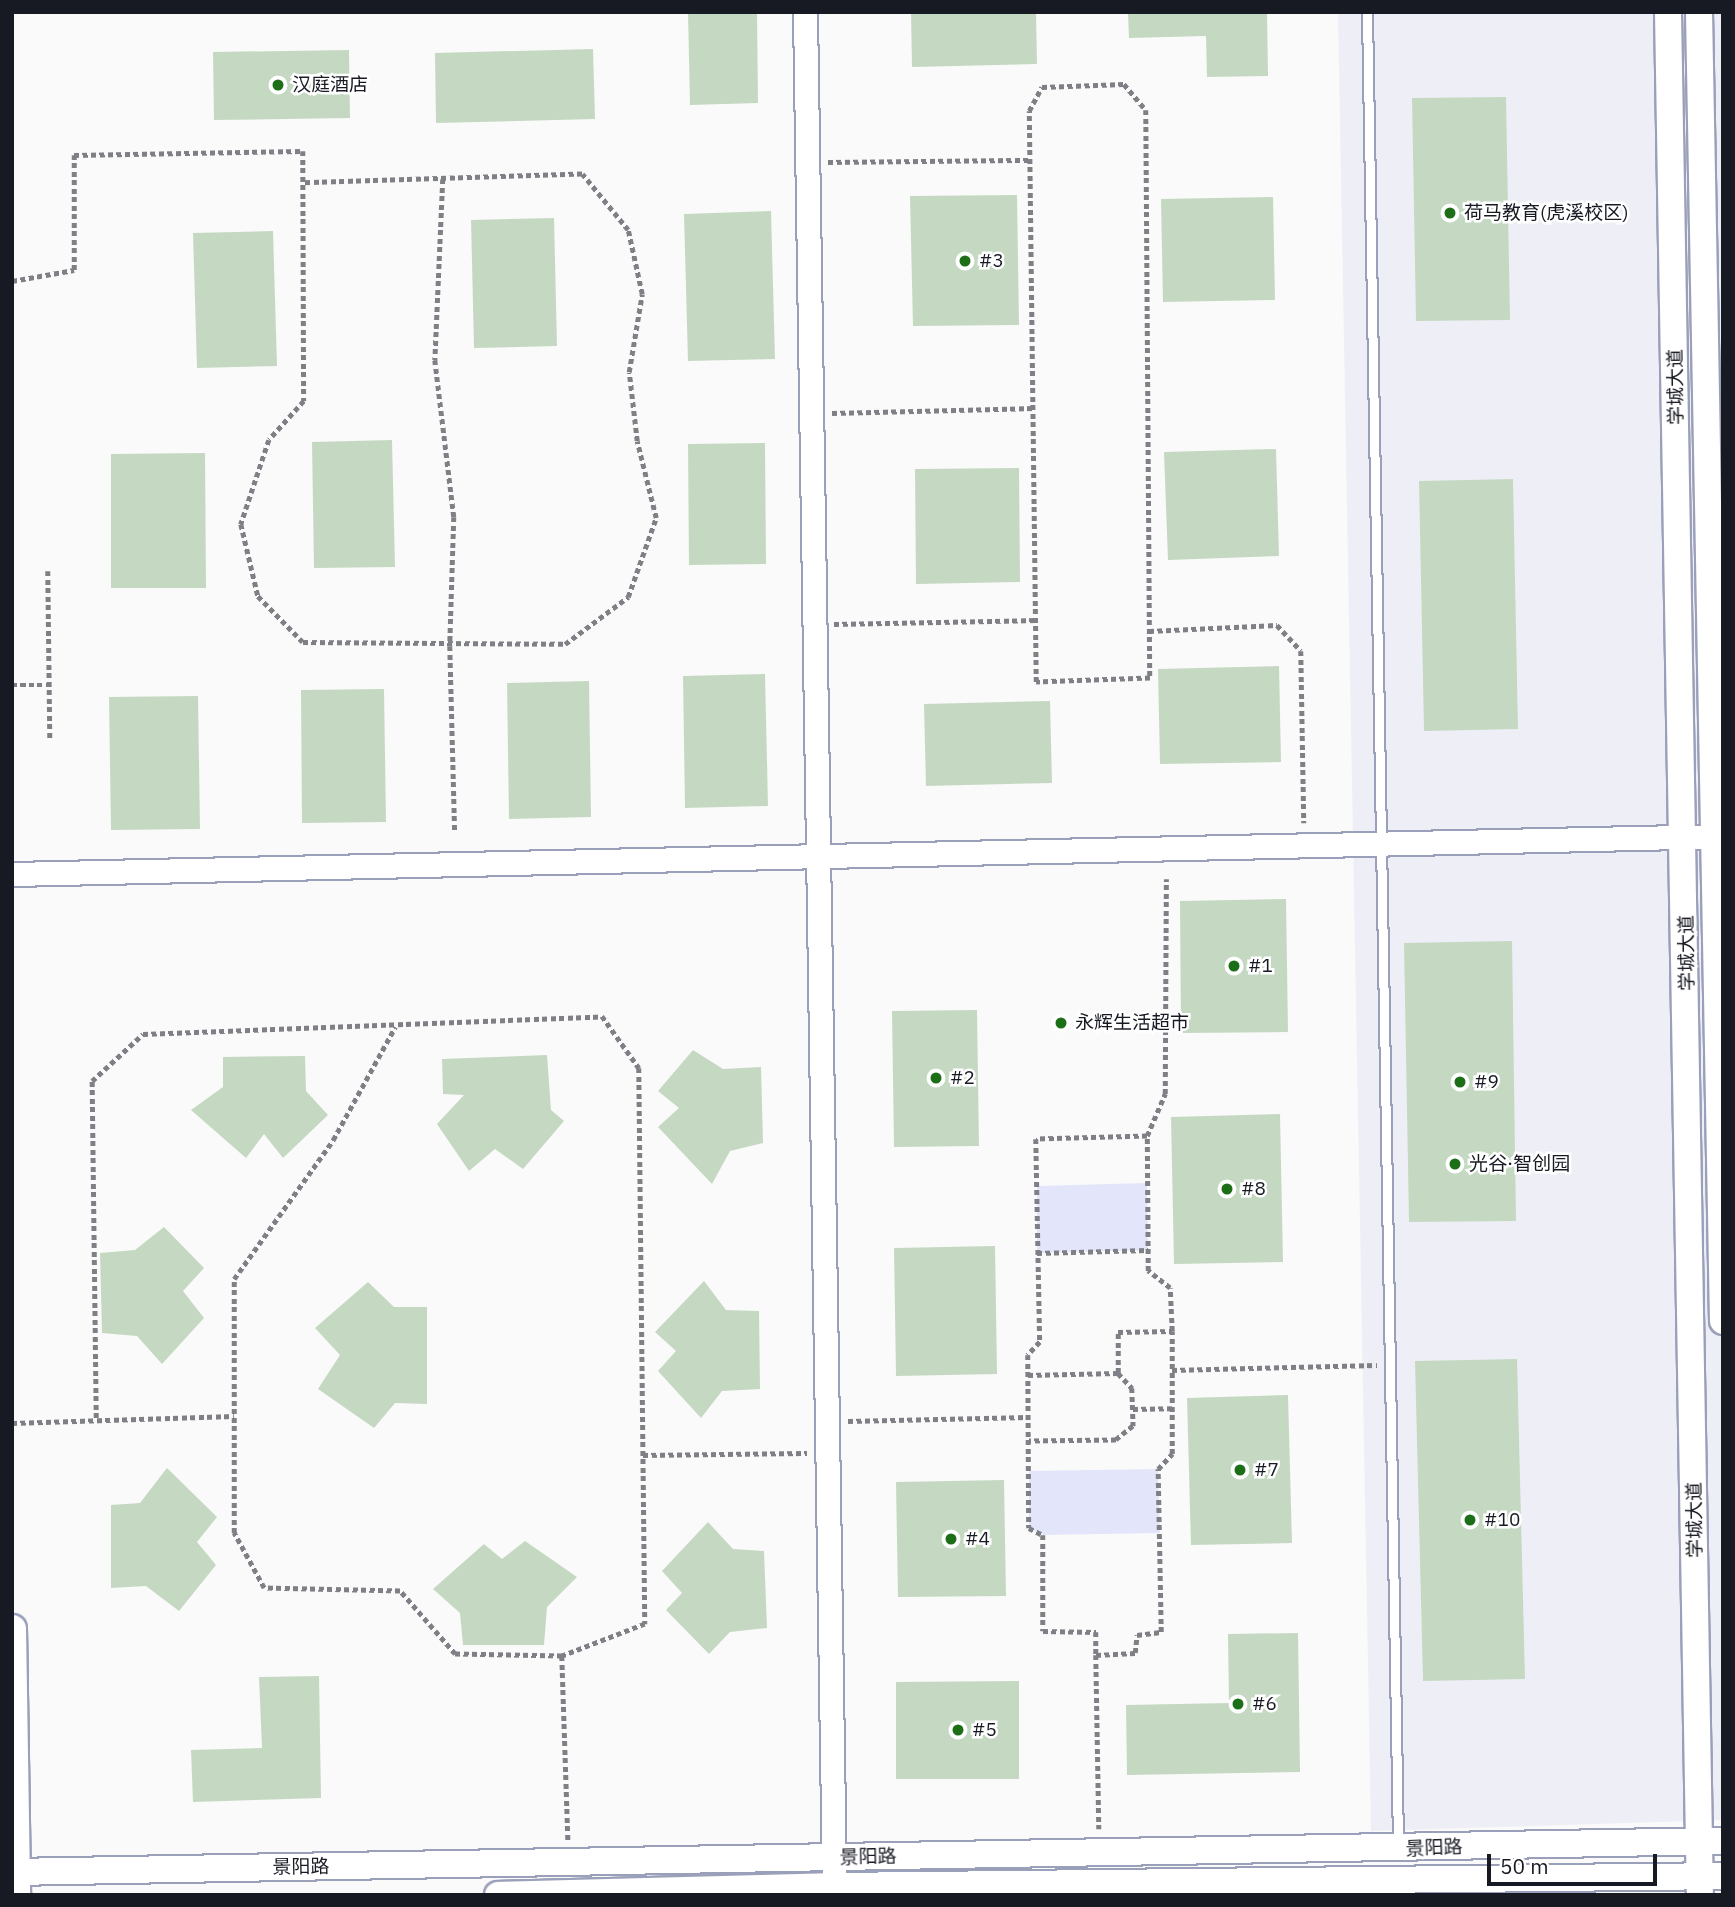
<!DOCTYPE html>
<meta charset="utf-8">
<style>
body{margin:0}
#map{position:relative;width:1735px;height:1907px;overflow:hidden;background:#fafafa;font-family:"IBM Plex Sans","Noto Sans SC",sans-serif}
div>[style]{position:absolute}
.built>*{inset:0;background:#eeeff6}
.green>*{inset:0;background:#e3e6fb}
.building>*{inset:0;background:#c5d9c2}
.path>*{height:4.5px;margin-top:-2.25px;transform-origin:0;background:repeating-linear-gradient(90deg,#7f8085 0 5px,transparent 0 8.5px)}
.roads{filter:drop-shadow(2px 0 #9ba0ba) drop-shadow(-2px 0 #9ba0ba) drop-shadow(0 2px #9ba0ba) drop-shadow(0 -2px #9ba0ba)}
.service>*{height:9px;margin:-4.5px;padding:0 4.5px;transform-origin:4.5px;border-radius:4.5px;background:#fff}
.tertiary>*{height:23px;margin:-11.5px;padding:0 11.5px;transform-origin:11.5px;border-radius:11.5px;background:#fff}
.secondary>*{height:26px;margin:-13px;padding:0 13px;transform-origin:13px;border-radius:13px;background:#fff}
.primary>*{height:28px;margin:-14px;padding:0 14px;transform-origin:14px;border-radius:14px;background:#fff}
.dots>*{width:19px;height:19px;translate:-50% -50%;box-sizing:border-box;border:4px solid #fff;border-radius:50%}
span{translate:-50% -50%;white-space:nowrap;text-align:center;line-height:1.15;-webkit-text-stroke:5px #fff;paint-order:stroke}
.poi-label{font-size:19px;color:#181a23}
.left{translate:0 -50%;text-align:left}
.street-label{font-size:19px;color:#181a23}
.frame{position:absolute;inset:0;border:14px solid #181a23;pointer-events:none}
.scale{position:absolute;left:1487px;top:1854px;width:170px;height:32px;box-sizing:border-box;border:4px solid #181a23;border-top:0;padding-left:9px;font-size:21px;line-height:24px;white-space:nowrap;color:#181a23;-webkit-text-stroke:5px #fff;paint-order:stroke}
</style>
<div id="map">
<div class="built">
<i style="clip-path:polygon(1338px 12px,1723px 12px,1723px 1820px,1371px 1831px)"></i>
</div>
<div class="green">
<i style="clip-path:polygon(1147px 1183px,1148px 1250px,1037px 1253px,1037px 1186px)"></i>
<i style="clip-path:polygon(1158px 1469px,1160px 1533px,1043px 1535px,1029px 1528px,1029px 1471px)"></i>
</div>
<div class="building">
<i style="clip-path:polygon(688px 12px,757px 12px,758px 103px,690px 105px)"></i>
<i style="clip-path:polygon(911px 12px,1036px 12px,1037px 64px,912px 67px)"></i>
<i style="clip-path:polygon(1128px 12px,1267px 12px,1268px 76px,1207px 77px,1206px 36px,1129px 38px)"></i>
<i style="clip-path:polygon(593px 49px,595px 119px,436px 123px,435px 53px)"></i>
<i style="clip-path:polygon(349px 50px,350px 118px,214px 120px,213px 52px)"></i>
<i style="clip-path:polygon(1506px 97px,1510px 320px,1416px 321px,1412px 98px)"></i>
<i style="clip-path:polygon(1017px 195px,1019px 325px,913px 326px,910px 196px)"></i>
<i style="clip-path:polygon(1273px 197px,1275px 300px,1163px 302px,1161px 199px)"></i>
<i style="clip-path:polygon(771px 211px,775px 359px,688px 361px,684px 214px)"></i>
<i style="clip-path:polygon(554px 218px,557px 346px,474px 348px,471px 220px)"></i>
<i style="clip-path:polygon(273px 231px,277px 366px,197px 368px,193px 233px)"></i>
<i style="clip-path:polygon(392px 440px,395px 567px,314px 568px,312px 442px)"></i>
<i style="clip-path:polygon(765px 443px,766px 564px,689px 565px,688px 444px)"></i>
<i style="clip-path:polygon(1276px 449px,1279px 556px,1168px 560px,1164px 452px)"></i>
<i style="clip-path:polygon(205px 453px,206px 588px,111px 588px,111px 454px)"></i>
<i style="clip-path:polygon(1019px 468px,1020px 582px,916px 584px,915px 469px)"></i>
<i style="clip-path:polygon(1513px 479px,1518px 729px,1424px 731px,1419px 481px)"></i>
<i style="clip-path:polygon(1279px 666px,1281px 762px,1160px 764px,1158px 669px)"></i>
<i style="clip-path:polygon(765px 674px,768px 806px,685px 808px,683px 676px)"></i>
<i style="clip-path:polygon(589px 681px,591px 817px,509px 819px,507px 683px)"></i>
<i style="clip-path:polygon(384px 689px,386px 822px,302px 823px,301px 690px)"></i>
<i style="clip-path:polygon(198px 696px,200px 829px,111px 830px,109px 697px)"></i>
<i style="clip-path:polygon(1050px 701px,1052px 783px,926px 786px,924px 704px)"></i>
<i style="clip-path:polygon(1286px 899px,1288px 1032px,1181px 1033px,1180px 901px)"></i>
<i style="clip-path:polygon(1512px 941px,1516px 1221px,1409px 1222px,1404px 943px)"></i>
<i style="clip-path:polygon(977px 1010px,979px 1146px,894px 1147px,892px 1011px)"></i>
<i style="clip-path:polygon(693px 1050px,723px 1069px,761px 1067px,763px 1143px,730px 1151px,712px 1184px,658px 1127px,679px 1108px,658px 1091px)"></i>
<i style="clip-path:polygon(547px 1055px,551px 1110px,564px 1121px,523px 1169px,495px 1149px,469px 1171px,437px 1124px,464px 1095px,443px 1094px,442px 1059px)"></i>
<i style="clip-path:polygon(305px 1056px,306px 1091px,328px 1115px,283px 1158px,264px 1134px,246px 1158px,191px 1110px,223px 1087px,223px 1057px)"></i>
<i style="clip-path:polygon(1280px 1114px,1283px 1262px,1174px 1264px,1171px 1117px)"></i>
<i style="clip-path:polygon(164px 1227px,204px 1268px,183px 1291px,204px 1318px,162px 1364px,137px 1336px,102px 1333px,100px 1253px,135px 1250px)"></i>
<i style="clip-path:polygon(995px 1246px,997px 1374px,896px 1376px,894px 1248px)"></i>
<i style="clip-path:polygon(704px 1281px,726px 1310px,759px 1311px,760px 1389px,722px 1391px,701px 1418px,658px 1371px,676px 1351px,655px 1332px)"></i>
<i style="clip-path:polygon(368px 1282px,394px 1307px,427px 1307px,427px 1404px,395px 1403px,374px 1428px,318px 1389px,340px 1355px,315px 1328px)"></i>
<i style="clip-path:polygon(1517px 1359px,1525px 1679px,1423px 1681px,1415px 1361px)"></i>
<i style="clip-path:polygon(1288px 1395px,1292px 1543px,1191px 1545px,1187px 1398px)"></i>
<i style="clip-path:polygon(167px 1468px,217px 1517px,197px 1542px,216px 1565px,179px 1611px,146px 1586px,111px 1588px,111px 1505px,140px 1503px)"></i>
<i style="clip-path:polygon(1004px 1480px,1006px 1596px,898px 1597px,896px 1482px)"></i>
<i style="clip-path:polygon(708px 1522px,733px 1549px,764px 1551px,767px 1628px,730px 1632px,709px 1654px,666px 1610px,682px 1593px,662px 1571px)"></i>
<i style="clip-path:polygon(525px 1541px,577px 1577px,547px 1607px,544px 1645px,463px 1645px,460px 1613px,433px 1589px,484px 1544px,502px 1559px)"></i>
<i style="clip-path:polygon(1298px 1633px,1300px 1772px,1127px 1775px,1126px 1705px,1229px 1703px,1228px 1634px)"></i>
<i style="clip-path:polygon(319px 1676px,321px 1798px,193px 1802px,191px 1750px,262px 1748px,259px 1677px)"></i>
<i style="clip-path:polygon(1019px 1681px,1019px 1779px,896px 1779px,896px 1682px)"></i>
</div>
<div class="path">
<i style="left:1124px;top:84px;width:34px;rotate:50deg"></i>
<i style="left:1146px;top:110px;width:568px;rotate:89.6deg"></i>
<i style="left:1150px;top:678px;width:114px;rotate:178deg"></i>
<i style="left:1036px;top:682px;width:571px;rotate:-90.7deg"></i>
<i style="left:1029px;top:111px;width:27px;rotate:-62deg"></i>
<i style="left:1042px;top:87px;width:82px;rotate:-2.1deg"></i>
<i style="left:828px;top:162px;width:202px;rotate:-0.6deg"></i>
<i style="left:443px;top:179px;width:181px;rotate:92.5deg"></i>
<i style="left:435px;top:360px;width:158px;rotate:83.1deg"></i>
<i style="left:454px;top:517px;width:129px;rotate:91.8deg"></i>
<i style="left:450px;top:646px;width:185px;rotate:88.5deg"></i>
<i style="left:12px;top:281px;width:63px;rotate:-10.1deg"></i>
<i style="left:74px;top:270px;width:115px;rotate:-90deg"></i>
<i style="left:74px;top:155px;width:229px;rotate:-1deg"></i>
<i style="left:303px;top:151px;width:250px;rotate:89.8deg"></i>
<i style="left:304px;top:401px;width:52px;rotate:131.9deg"></i>
<i style="left:269px;top:440px;width:89px;rotate:108.4deg"></i>
<i style="left:241px;top:524px;width:74px;rotate:76.7deg"></i>
<i style="left:258px;top:596px;width:64px;rotate:45.6deg"></i>
<i style="left:303px;top:642px;width:262px;rotate:0.4deg"></i>
<i style="left:565px;top:644px;width:79px;rotate:-36.7deg"></i>
<i style="left:628px;top:597px;width:84px;rotate:-70.5deg"></i>
<i style="left:656px;top:518px;width:79px;rotate:-103.9deg"></i>
<i style="left:637px;top:441px;width:69px;rotate:-96.6deg"></i>
<i style="left:629px;top:372px;width:79px;rotate:-80.5deg"></i>
<i style="left:642px;top:294px;width:66px;rotate:-102.3deg"></i>
<i style="left:628px;top:230px;width:72px;rotate:-129.4deg"></i>
<i style="left:582px;top:174px;width:279px;rotate:178.2deg"></i>
<i style="left:832px;top:413px;width:203px;rotate:-1.4deg"></i>
<i style="left:48px;top:571px;width:168px;rotate:89.3deg"></i>
<i style="left:834px;top:624px;width:202px;rotate:-1.1deg"></i>
<i style="left:1149px;top:631px;width:128px;rotate:-2.7deg"></i>
<i style="left:1277px;top:625px;width:35px;rotate:47deg"></i>
<i style="left:1301px;top:651px;width:172px;rotate:89deg"></i>
<i style="left:12px;top:685px;width:38px"></i>
<i style="left:1147px;top:1136px;width:111px;rotate:178.5deg"></i>
<i style="left:1036px;top:1139px;width:203px;rotate:88.9deg"></i>
<i style="left:1040px;top:1342px;width:18px;rotate:133deg"></i>
<i style="left:1028px;top:1355px;width:173px;rotate:89.7deg"></i>
<i style="left:1029px;top:1528px;width:16px;rotate:27deg"></i>
<i style="left:1043px;top:1535px;width:96px;rotate:90deg"></i>
<i style="left:1043px;top:1631px;width:53px;rotate:1.1deg"></i>
<i style="left:1096px;top:1632px;width:23px;rotate:90deg"></i>
<i style="left:1096px;top:1655px;width:39px;rotate:-3deg"></i>
<i style="left:1135px;top:1653px;width:18px;rotate:-84deg"></i>
<i style="left:1137px;top:1635px;width:24px;rotate:-7deg"></i>
<i style="left:1161px;top:1632px;width:163px;rotate:-91.1deg"></i>
<i style="left:1158px;top:1469px;width:21px;rotate:-47deg"></i>
<i style="left:1172px;top:1454px;width:123px;rotate:-90deg"></i>
<i style="left:1172px;top:1331px;width:43px;rotate:-92.7deg"></i>
<i style="left:1170px;top:1288px;width:28px;rotate:-142deg"></i>
<i style="left:1148px;top:1271px;width:135px;rotate:-90.4deg"></i>
<i style="left:1147px;top:1136px;width:46px;rotate:-66.8deg"></i>
<i style="left:1165px;top:1094px;width:215px;rotate:-89.7deg"></i>
<i style="left:1037px;top:1253px;width:111px;rotate:-1.5deg"></i>
<i style="left:1172px;top:1370px;width:205px;rotate:-1.4deg"></i>
<i style="left:1118px;top:1373px;width:41px;rotate:-90deg"></i>
<i style="left:1118px;top:1332px;width:54px;rotate:-1.1deg"></i>
<i style="left:1028px;top:1375px;width:90px;rotate:-1.3deg"></i>
<i style="left:1118px;top:1373px;width:21px;rotate:47deg"></i>
<i style="left:1132px;top:1388px;width:38px;rotate:88deg"></i>
<i style="left:1133px;top:1426px;width:22px;rotate:141deg"></i>
<i style="left:1116px;top:1440px;width:87px;rotate:179.3deg"></i>
<i style="left:1133px;top:1409px;width:39px;rotate:-1deg"></i>
<i style="left:96px;top:1418px;width:337px;rotate:-90.7deg"></i>
<i style="left:92px;top:1081px;width:69px;rotate:-42.7deg"></i>
<i style="left:143px;top:1034px;width:459px;rotate:-2.2deg"></i>
<i style="left:602px;top:1016px;width:64px;rotate:54.6deg"></i>
<i style="left:639px;top:1068px;width:556px;rotate:89.38deg"></i>
<i style="left:645px;top:1624px;width:89px;rotate:158.9deg"></i>
<i style="left:562px;top:1656px;width:107px;rotate:-178.9deg"></i>
<i style="left:455px;top:1654px;width:84px;rotate:-131.1deg"></i>
<i style="left:400px;top:1591px;width:136px;rotate:-178.7deg"></i>
<i style="left:264px;top:1588px;width:63px;rotate:-118.6deg"></i>
<i style="left:234px;top:1533px;width:254px;rotate:-90deg"></i>
<i style="left:234px;top:1279px;width:171px;rotate:-54.5deg"></i>
<i style="left:333px;top:1140px;width:129px;rotate:-61.2deg"></i>
<i style="left:848px;top:1421px;width:181px;rotate:-1.3deg"></i>
<i style="left:12px;top:1423px;width:222px;rotate:-1.8deg"></i>
<i style="left:643px;top:1455px;width:164px;rotate:-0.7deg"></i>
<i style="left:1096px;top:1655px;width:174px;rotate:89deg"></i>
<i style="left:562px;top:1656px;width:185px;rotate:88.1deg"></i>
</div>
<div class="roads">
<div class="service">
<i style="left:1367px;top:12px;width:1832px;rotate:89.03deg"></i>
</div>
<div class="tertiary">
<i style="left:805px;top:12px;width:1874px;rotate:89.11deg"></i>
<i style="left:12px;top:874px;width:1711px;rotate:-1.27deg"></i>
</div>
<div class="secondary">
<i style="left:1668px;top:12px;width:1883px;rotate:89.03deg"></i>
<i style="left:1699px;top:12px;width:1309px;rotate:88.95deg"></i>
<i style="left:12px;top:1872px;width:1711px;rotate:-1.04deg"></i>
<i style="left:498px;top:1895px;width:336px;rotate:-1.5deg"></i>
<i style="left:834px;top:1886px;width:889px;rotate:-0.64deg"></i>
</div>
<div class="primary">
<i style="left:12px;top:1629px;width:266px;rotate:89.1deg"></i>
</div>
</div>
<div class="dots">
<i style="left:278px;top:85px;background:#1d6f17"></i>
<i style="left:1450px;top:213px;background:#1d6f17"></i>
<i style="left:965px;top:261px;background:#1d6f17"></i>
<i style="left:1234px;top:966px;background:#1d6f17"></i>
<i style="left:1061px;top:1023px;background:#1d6f17"></i>
<i style="left:936px;top:1078px;background:#1d6f17"></i>
<i style="left:1460px;top:1082px;background:#1d6f17"></i>
<i style="left:1455px;top:1164px;background:#1d6f17"></i>
<i style="left:1227px;top:1189px;background:#1d6f17"></i>
<i style="left:1240px;top:1470px;background:#1d6f17"></i>
<i style="left:1470px;top:1520px;background:#1d6f17"></i>
<i style="left:951px;top:1539px;background:#1d6f17"></i>
<i style="left:1238px;top:1704px;background:#1d6f17"></i>
<i style="left:958px;top:1730px;background:#1d6f17"></i>
</div>
<div class="poi-label">
<span class="left" style="left:292px;top:85px">汉庭酒店</span>
<span class="left" style="left:1464px;top:213px">荷马教育(虎溪校区)</span>
<span class="left" style="left:979px;top:261px">#3</span>
<span class="left" style="left:1248px;top:966px">#1</span>
<span class="left" style="left:1075px;top:1023px">永辉生活超市</span>
<span class="left" style="left:950px;top:1078px">#2</span>
<span class="left" style="left:1474px;top:1082px">#9</span>
<span class="left" style="left:1469px;top:1164px">光谷·智创园</span>
<span class="left" style="left:1241px;top:1189px">#8</span>
<span class="left" style="left:1254px;top:1470px">#7</span>
<span class="left" style="left:1484px;top:1520px">#10</span>
<span class="left" style="left:965px;top:1539px">#4</span>
<span class="left" style="left:1252px;top:1704px">#6</span>
<span class="left" style="left:972px;top:1730px">#5</span>
</div>
<div class="street-label">
<span style="left:1676px;top:387px;rotate:-91deg">学城大道</span>
<span style="left:1687px;top:953px;rotate:-91deg">学城大道</span>
<span style="left:1695px;top:1520px;rotate:-91deg">学城大道</span>
<span style="left:1434px;top:1848px;rotate:-2deg">景阳路</span>
<span style="left:868px;top:1857px;rotate:-1deg">景阳路</span>
<span style="left:301px;top:1867px;rotate:-1deg">景阳路</span>
</div>
<div class="frame"></div>
<div class="scale">50 m</div>
</div>
